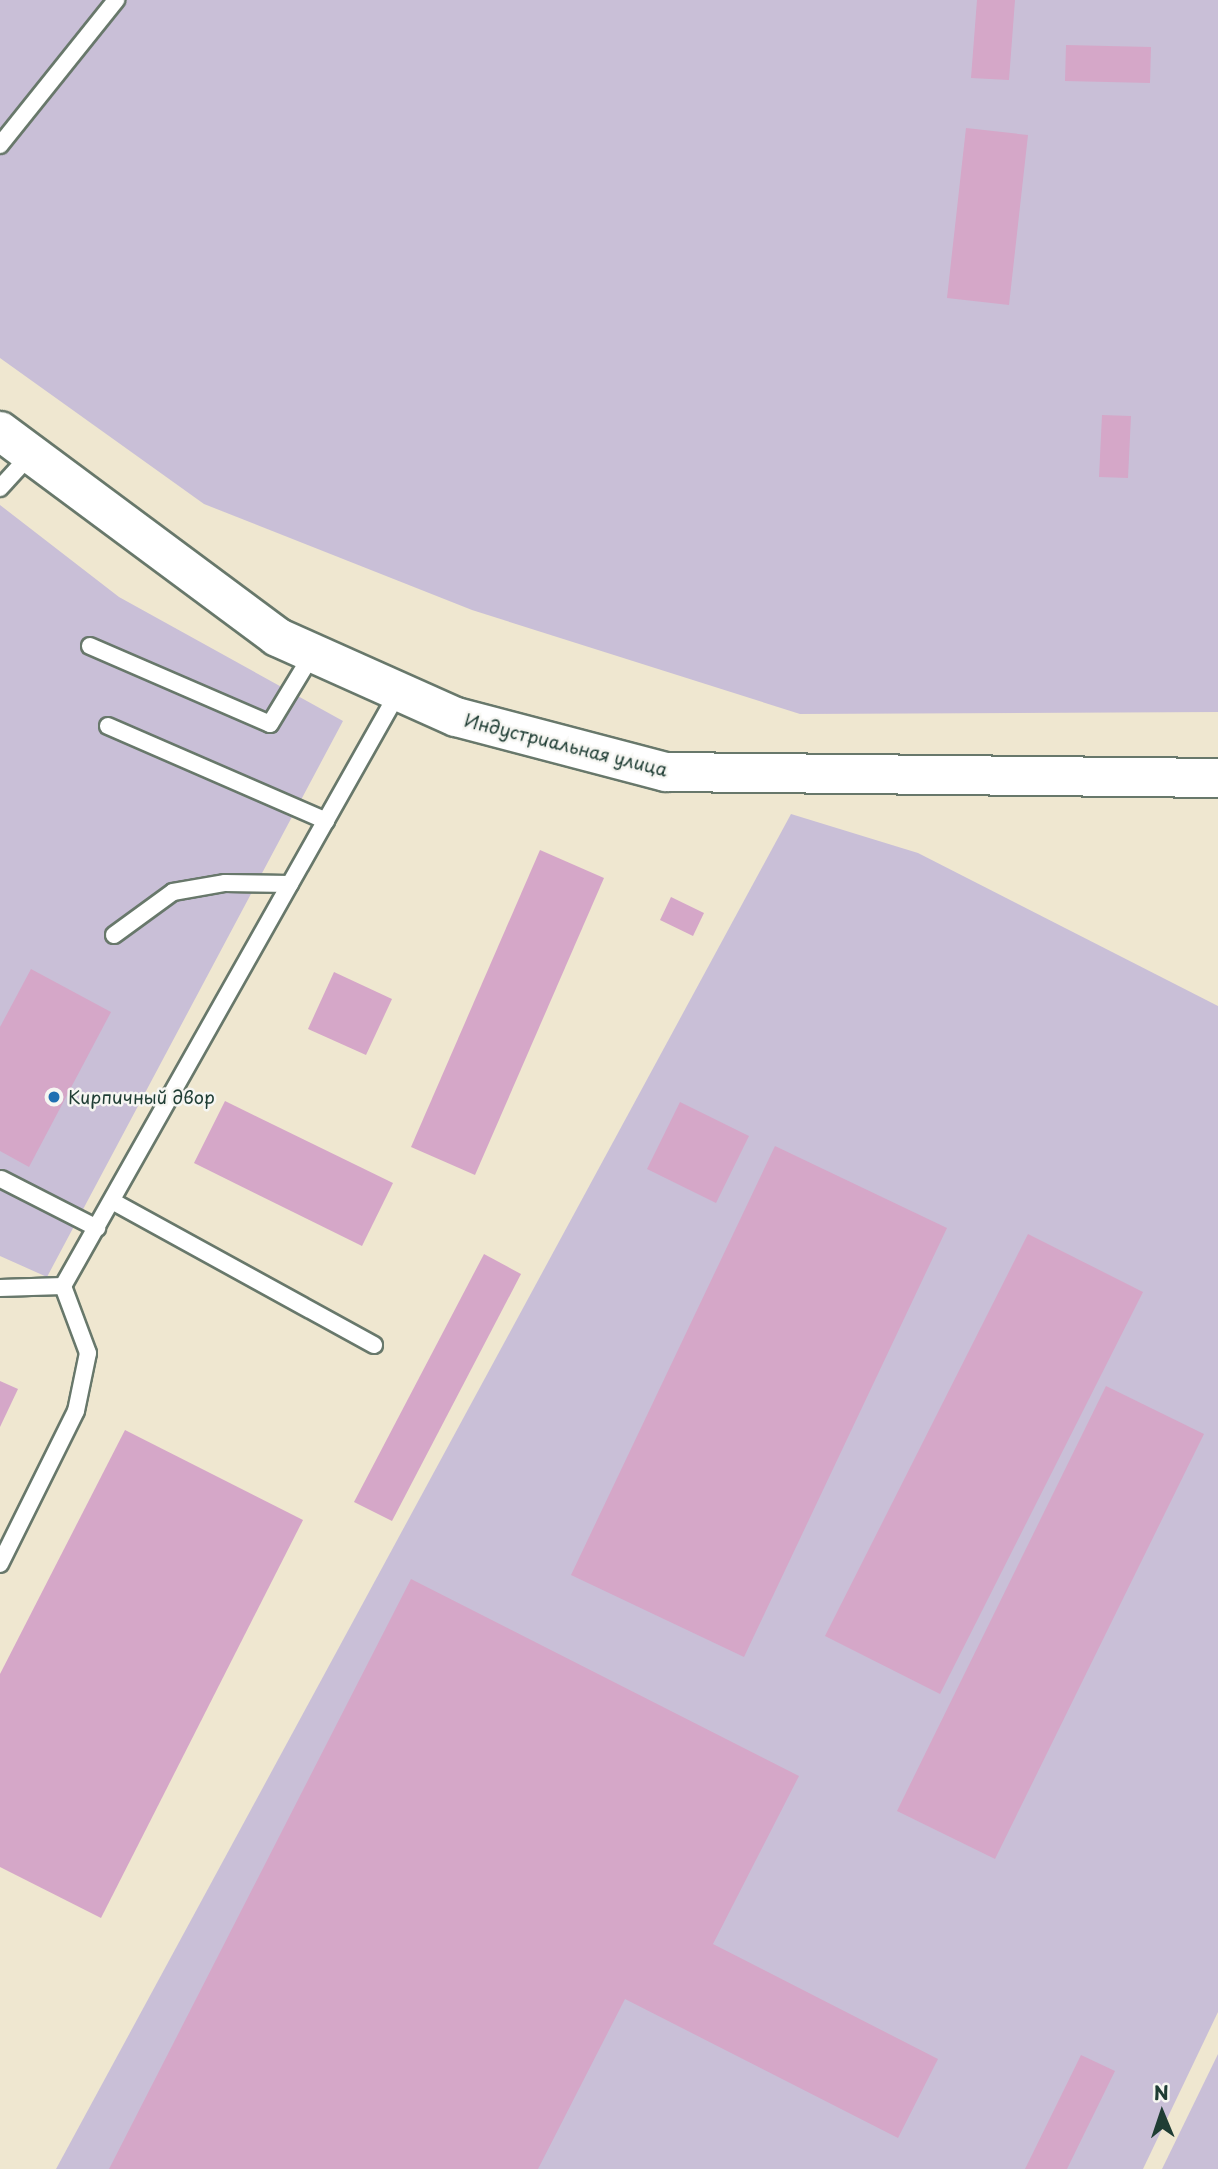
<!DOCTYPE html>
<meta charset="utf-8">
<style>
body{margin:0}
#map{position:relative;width:1218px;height:2169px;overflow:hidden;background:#efe7d0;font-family:"Playpen Sans",sans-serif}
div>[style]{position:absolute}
.industrial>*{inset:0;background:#c9bfd7}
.building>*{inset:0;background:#d5a7c8}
.roads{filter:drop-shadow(2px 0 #68786b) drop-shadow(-2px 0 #68786b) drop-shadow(0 2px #68786b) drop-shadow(0 -2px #68786b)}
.service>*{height:16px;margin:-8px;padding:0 8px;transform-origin:8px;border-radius:8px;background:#fff}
.tertiary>*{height:38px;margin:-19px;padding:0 19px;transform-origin:19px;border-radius:19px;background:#fff}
.dots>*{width:19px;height:19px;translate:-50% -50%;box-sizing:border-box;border:4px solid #f6f6f2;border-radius:50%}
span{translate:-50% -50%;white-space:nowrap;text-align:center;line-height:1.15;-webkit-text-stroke:5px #f6f6f2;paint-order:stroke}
.street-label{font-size:18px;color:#1f3d34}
.poi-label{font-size:18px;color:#1f3d34}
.left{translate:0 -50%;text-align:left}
.north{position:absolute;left:1127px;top:2078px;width:70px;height:70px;-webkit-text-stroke:5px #f6f6f2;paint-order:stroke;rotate:358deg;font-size:19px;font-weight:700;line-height:28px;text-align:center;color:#1f3d34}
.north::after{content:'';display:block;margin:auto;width:24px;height:32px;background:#1f3d34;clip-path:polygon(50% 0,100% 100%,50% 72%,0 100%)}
</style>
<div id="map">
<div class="industrial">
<i style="clip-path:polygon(0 0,1218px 0,1218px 712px,800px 714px,472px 610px,204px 504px,0 358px)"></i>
<i style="clip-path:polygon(0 505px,119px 597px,343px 721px,47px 1277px,0 1256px)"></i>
<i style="clip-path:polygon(791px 814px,918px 853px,1218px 1006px,1218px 2012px,1143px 2169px,56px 2169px)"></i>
<i style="clip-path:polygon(1218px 2054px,1218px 2169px,1162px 2169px)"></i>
</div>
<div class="building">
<i style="clip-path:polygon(977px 0,1015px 0,1009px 80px,971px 78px)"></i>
<i style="clip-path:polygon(1066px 45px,1151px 47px,1150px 83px,1065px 81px)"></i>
<i style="clip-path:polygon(966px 128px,1028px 135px,1009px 305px,947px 298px)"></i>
<i style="clip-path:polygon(1102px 415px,1131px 416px,1128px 478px,1099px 477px)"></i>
<i style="clip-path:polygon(540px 850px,604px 878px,475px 1175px,411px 1147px)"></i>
<i style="clip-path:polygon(671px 897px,704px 913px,693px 936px,660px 920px)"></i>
<i style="clip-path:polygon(31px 969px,111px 1012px,29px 1167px,0 1151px,0 1027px)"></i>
<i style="clip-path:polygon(334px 972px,392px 999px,366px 1055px,308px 1029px)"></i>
<i style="clip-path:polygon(225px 1101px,393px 1183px,362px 1246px,194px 1163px)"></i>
<i style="clip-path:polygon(680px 1102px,749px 1136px,716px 1203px,647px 1169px)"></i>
<i style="clip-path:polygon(775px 1146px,947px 1228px,744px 1657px,571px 1575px)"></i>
<i style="clip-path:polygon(1028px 1234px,1143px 1292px,940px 1694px,825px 1636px)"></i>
<i style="clip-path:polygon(484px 1254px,521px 1274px,392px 1521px,354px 1502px)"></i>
<i style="clip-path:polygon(0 1381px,18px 1389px,0 1427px)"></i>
<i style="clip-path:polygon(1106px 1386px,1204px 1434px,995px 1859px,897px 1811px)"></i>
<i style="clip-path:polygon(125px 1430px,303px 1520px,101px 1918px,0 1867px,0 1674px)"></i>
<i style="clip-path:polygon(411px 1579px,799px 1776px,713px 1944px,938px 2059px,898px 2138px,625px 1999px,538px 2169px,109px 2169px)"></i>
<i style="clip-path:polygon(1081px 2055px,1115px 2071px,1067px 2169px,1025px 2169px)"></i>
</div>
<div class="roads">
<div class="service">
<i style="left:0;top:145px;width:186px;rotate:-51.3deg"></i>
<i style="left:0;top:488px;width:46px;rotate:-47.6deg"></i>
<i style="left:90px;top:646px;width:196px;rotate:23.4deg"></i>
<i style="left:270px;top:724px;width:83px;rotate:-58.8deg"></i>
<i style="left:108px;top:726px;width:238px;rotate:23.5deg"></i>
<i style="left:114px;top:935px;width:73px;rotate:-36.1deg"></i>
<i style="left:173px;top:892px;width:53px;rotate:-9.8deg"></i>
<i style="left:225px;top:883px;width:65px;rotate:0.9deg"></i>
<i style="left:1px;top:1179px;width:108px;rotate:27deg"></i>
<i style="left:112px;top:1201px;width:299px;rotate:28.8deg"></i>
<i style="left:0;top:1288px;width:63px;rotate:-1.8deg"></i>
<i style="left:63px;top:1286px;width:683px;rotate:-60.55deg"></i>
<i style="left:0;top:1564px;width:171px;rotate:-63.6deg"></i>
<i style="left:76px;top:1411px;width:59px;rotate:-78.3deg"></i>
<i style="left:88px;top:1353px;width:72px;rotate:-110.5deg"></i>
</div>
<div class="tertiary">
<i style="left:0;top:431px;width:345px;rotate:36.6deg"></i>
<i style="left:277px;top:637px;width:196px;rotate:24.1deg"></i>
<i style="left:456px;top:717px;width:217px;rotate:14.7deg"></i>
<i style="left:666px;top:772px;width:552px;rotate:0.62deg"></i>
</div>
</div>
<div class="dots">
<i style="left:54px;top:1097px;background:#1f6fb2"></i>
</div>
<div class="street-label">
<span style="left:566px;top:745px;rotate:14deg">Индустриальная улица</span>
</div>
<div class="poi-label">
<span class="left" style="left:68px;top:1097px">Кирпичный двор</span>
</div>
<div class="north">N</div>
</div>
